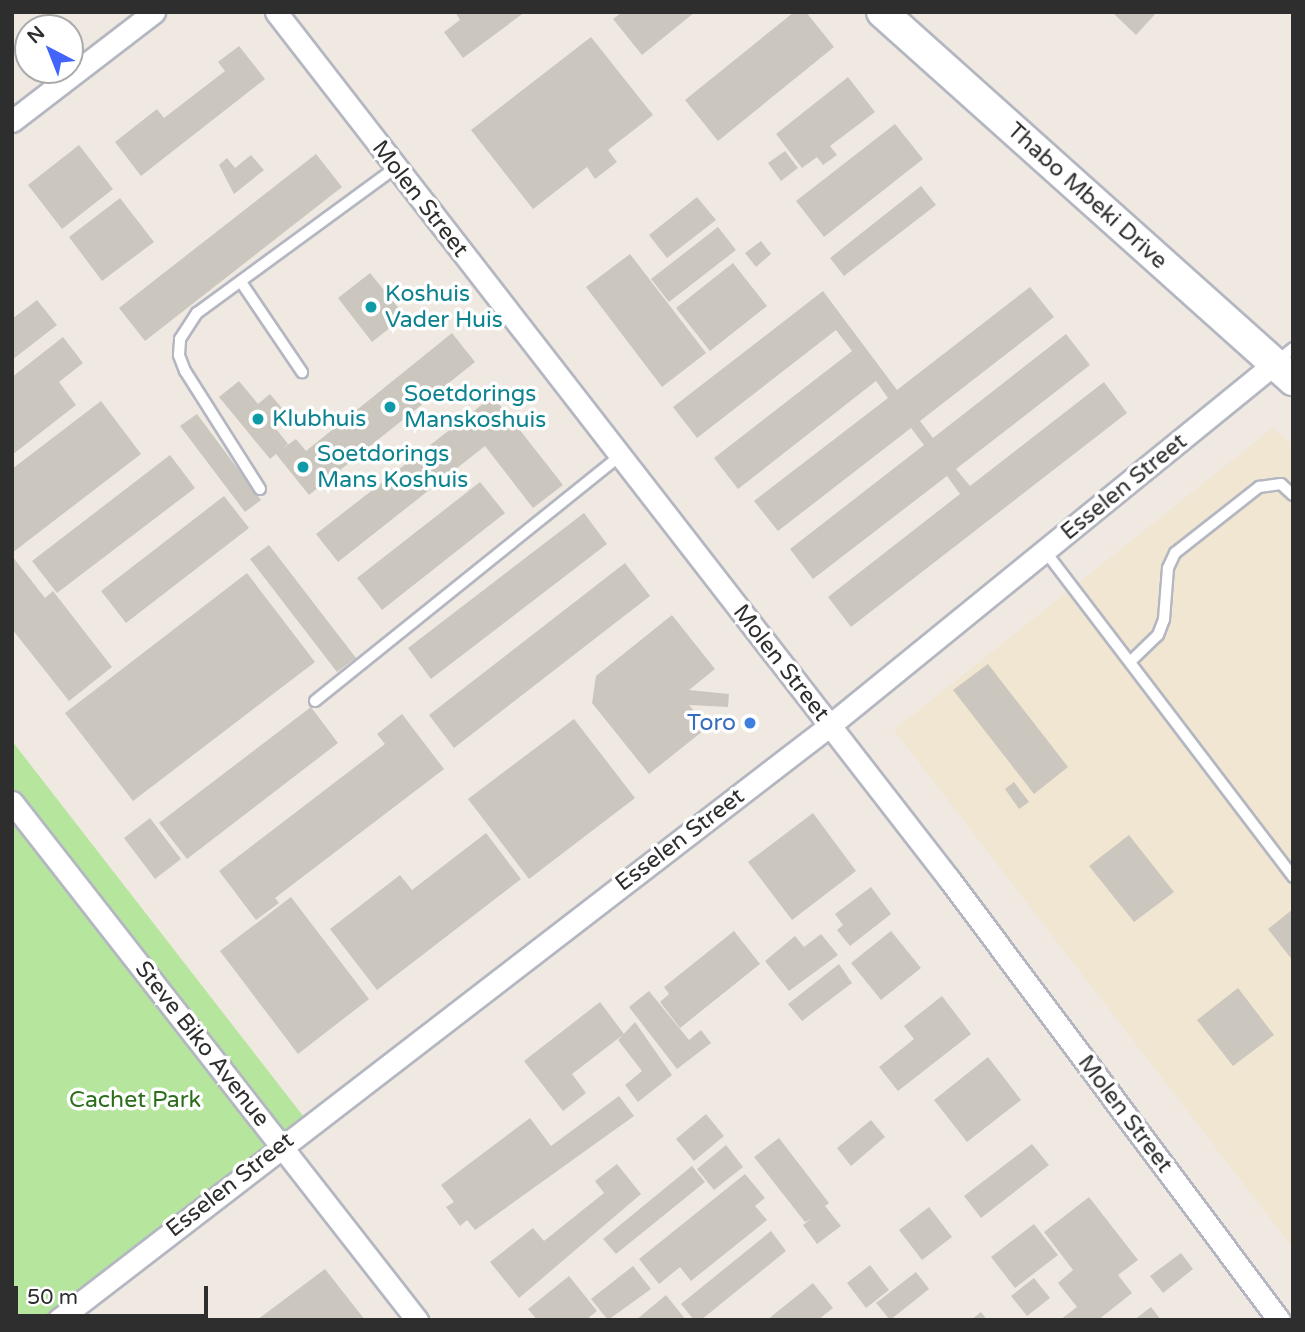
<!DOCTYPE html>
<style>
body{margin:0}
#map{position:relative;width:1305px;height:1332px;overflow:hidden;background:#efe9e1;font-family:"Varela Round",sans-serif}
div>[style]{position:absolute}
.education>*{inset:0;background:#f0e6d1}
.green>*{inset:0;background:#b6e59e}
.building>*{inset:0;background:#cbc7bf}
.roads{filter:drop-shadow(2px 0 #b4b7c1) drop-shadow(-2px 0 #b4b7c1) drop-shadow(0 2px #b4b7c1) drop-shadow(0 -2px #b4b7c1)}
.service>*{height:10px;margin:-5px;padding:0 5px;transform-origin:5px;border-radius:5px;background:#fff}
.minor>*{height:21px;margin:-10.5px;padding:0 10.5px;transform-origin:10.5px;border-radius:10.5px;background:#fff}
.secondary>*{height:30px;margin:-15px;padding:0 15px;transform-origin:15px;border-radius:15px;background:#fff}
.dots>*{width:19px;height:19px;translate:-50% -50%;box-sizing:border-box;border:4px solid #fff;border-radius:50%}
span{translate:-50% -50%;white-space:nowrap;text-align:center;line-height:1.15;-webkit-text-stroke:7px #fff;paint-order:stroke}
.street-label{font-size:23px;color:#2e2e2e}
.culture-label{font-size:23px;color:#0d838f}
.left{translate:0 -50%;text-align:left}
.shop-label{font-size:23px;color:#366cbe}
.right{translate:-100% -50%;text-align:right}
.park-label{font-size:23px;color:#2c6e1b}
.frame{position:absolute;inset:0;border:14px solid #2e2e2e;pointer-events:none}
.north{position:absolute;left:14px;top:14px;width:70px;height:70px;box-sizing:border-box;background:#fff;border:2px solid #ababab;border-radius:50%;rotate:318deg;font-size:19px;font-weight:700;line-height:28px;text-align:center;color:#2e2e2e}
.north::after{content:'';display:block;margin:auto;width:24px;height:32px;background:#4264fb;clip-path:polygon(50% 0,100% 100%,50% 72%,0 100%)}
.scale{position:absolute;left:14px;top:1286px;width:194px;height:32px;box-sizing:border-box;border:4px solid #2e2e2e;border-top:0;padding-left:9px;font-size:21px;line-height:24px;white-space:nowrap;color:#2e2e2e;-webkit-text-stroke:5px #fff;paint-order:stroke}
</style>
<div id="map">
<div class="education">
<i style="clip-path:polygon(1273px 428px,1293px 445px,1293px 1248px,894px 730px)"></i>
</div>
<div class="green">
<i style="clip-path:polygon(12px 741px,307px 1121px,51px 1320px,12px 1320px)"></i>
</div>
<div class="building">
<i style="clip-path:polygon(455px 12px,525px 12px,463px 58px,444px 32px,460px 20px)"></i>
<i style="clip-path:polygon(622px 12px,695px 12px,642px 55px,613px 19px)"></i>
<i style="clip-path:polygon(794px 12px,806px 12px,834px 47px,718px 141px,685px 100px)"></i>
<i style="clip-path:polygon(1112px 12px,1157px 12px,1136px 35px)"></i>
<i style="clip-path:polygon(591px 37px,653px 115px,608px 150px,617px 162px,595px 179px,587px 167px,533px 209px,471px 130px)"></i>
<i style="clip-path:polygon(239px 46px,265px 79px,141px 176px,115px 142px,157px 109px,164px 118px,225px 71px,218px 62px)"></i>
<i style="clip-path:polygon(848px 77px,875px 112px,830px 146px,837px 155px,823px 165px,817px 157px,802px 168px,776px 134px)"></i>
<i style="clip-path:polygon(895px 124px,923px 159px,824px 237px,796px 201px)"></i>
<i style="clip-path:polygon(79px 145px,113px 189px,62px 229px,28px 185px)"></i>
<i style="clip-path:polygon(785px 151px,798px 168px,781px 181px,768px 163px)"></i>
<i style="clip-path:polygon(316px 154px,342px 187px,145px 341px,119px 308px)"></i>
<i style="clip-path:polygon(251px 155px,264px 170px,234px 194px,219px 165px,227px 158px,235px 168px)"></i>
<i style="clip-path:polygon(921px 186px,936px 205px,844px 276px,830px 258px)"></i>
<i style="clip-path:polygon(697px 197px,716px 220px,667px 258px,649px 235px)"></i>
<i style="clip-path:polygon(120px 198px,154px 242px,102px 281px,69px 237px)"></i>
<i style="clip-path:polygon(718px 227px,736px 250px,669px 302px,651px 279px)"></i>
<i style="clip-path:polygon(761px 241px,771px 254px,756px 267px,745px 253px)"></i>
<i style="clip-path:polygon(630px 254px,706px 353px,662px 387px,586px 287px)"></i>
<i style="clip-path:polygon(733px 263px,767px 306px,710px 351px,676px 308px)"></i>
<i style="clip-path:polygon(370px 273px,405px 316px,372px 342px,338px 298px)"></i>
<i style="clip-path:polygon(1030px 287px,1054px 317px,920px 421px,933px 438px,1066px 334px,1090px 365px,956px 469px,970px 486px,1104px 382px,1127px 413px,851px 627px,828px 597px,960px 494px,947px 476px,813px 579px,790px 549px,924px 445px,911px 428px,778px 531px,754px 501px,888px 398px,876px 381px,738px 489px,714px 458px,852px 351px,836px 330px,697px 438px,673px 407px,823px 291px,897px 390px)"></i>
<i style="clip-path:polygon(37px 300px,57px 325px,12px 360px,12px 319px)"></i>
<i style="clip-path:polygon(452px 333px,475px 362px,309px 495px,276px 454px,270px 459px,219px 397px,239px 381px,258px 404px,270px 394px,286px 413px,273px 425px,288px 444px,282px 449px,296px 439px,306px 451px)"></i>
<i style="clip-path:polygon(63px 337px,83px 363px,59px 382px,76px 405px,12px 455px,12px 377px)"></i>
<i style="clip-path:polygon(493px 396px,563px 485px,533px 508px,485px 446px,338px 562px,316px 534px)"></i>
<i style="clip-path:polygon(101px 401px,141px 454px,12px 553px,12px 469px)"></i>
<i style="clip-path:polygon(197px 414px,261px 500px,245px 512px,180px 426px)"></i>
<i style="clip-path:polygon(170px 455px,195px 488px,57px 593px,32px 561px)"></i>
<i style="clip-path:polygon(480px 482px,505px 513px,382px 610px,357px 578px)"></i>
<i style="clip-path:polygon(224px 496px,249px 528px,126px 623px,101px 591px)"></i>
<i style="clip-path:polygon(584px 513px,607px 544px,431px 679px,408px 648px)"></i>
<i style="clip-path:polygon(269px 545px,356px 658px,337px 672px,250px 559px)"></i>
<i style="clip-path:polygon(12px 556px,45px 598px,53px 591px,112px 667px,69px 701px,12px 629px)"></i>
<i style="clip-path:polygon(625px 563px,650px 596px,454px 748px,429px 715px)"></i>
<i style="clip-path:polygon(247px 573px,315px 662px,133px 801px,65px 713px)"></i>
<i style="clip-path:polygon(672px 615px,715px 669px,689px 690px,729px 694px,728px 707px,689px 705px,708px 727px,649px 774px,592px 703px,596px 676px)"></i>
<i style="clip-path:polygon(988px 664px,1068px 767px,1034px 794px,953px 690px)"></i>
<i style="clip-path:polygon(311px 707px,338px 743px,187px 859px,159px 823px)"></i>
<i style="clip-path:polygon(402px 714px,444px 769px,275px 898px,279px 903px,256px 920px,219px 871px,385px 744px,377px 734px)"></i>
<i style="clip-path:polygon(574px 719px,635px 798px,529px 879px,468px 799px)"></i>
<i style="clip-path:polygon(1014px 782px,1029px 802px,1019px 809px,1005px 789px)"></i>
<i style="clip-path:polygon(813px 813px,856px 871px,792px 920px,748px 862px)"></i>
<i style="clip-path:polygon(150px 818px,181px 859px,155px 879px,124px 838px)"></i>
<i style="clip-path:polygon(486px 833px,521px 879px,377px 990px,330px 929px,400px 875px,412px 890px)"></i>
<i style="clip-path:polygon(1129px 835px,1174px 892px,1134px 922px,1089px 866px)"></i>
<i style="clip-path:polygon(871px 887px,891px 914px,850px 946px,837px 930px,843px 925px,835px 914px)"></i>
<i style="clip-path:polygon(291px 897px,369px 999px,298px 1054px,220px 951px)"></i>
<i style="clip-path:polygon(1293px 909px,1293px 961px,1268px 929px)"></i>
<i style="clip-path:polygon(734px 931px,760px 964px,680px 1028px,660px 1002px,669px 994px,664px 987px)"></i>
<i style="clip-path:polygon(891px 931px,921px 968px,881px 1000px,851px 963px)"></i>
<i style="clip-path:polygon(821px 934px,838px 955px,789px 991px,765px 961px,795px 936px,804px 947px)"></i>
<i style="clip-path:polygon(839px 964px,852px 983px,802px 1021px,788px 1004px)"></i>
<i style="clip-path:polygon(1238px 988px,1274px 1035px,1233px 1066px,1197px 1020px)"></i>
<i style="clip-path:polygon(649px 991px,689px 1040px,701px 1030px,711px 1043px,677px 1069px,629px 1007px)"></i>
<i style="clip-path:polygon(942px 996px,971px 1034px,898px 1091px,879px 1067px,914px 1039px,904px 1026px)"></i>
<i style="clip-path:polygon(600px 1002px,624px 1034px,572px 1074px,586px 1093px,563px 1111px,524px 1061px)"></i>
<i style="clip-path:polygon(635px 1022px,672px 1075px,638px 1102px,625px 1085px,642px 1071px,618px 1040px)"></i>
<i style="clip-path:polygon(988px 1057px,1021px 1100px,967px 1142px,934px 1100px)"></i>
<i style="clip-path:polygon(619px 1096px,634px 1116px,475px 1230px,467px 1220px,460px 1226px,446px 1207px,454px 1202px,441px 1185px,530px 1118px,551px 1146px)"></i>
<i style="clip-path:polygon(706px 1114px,724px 1136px,694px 1161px,676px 1139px)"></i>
<i style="clip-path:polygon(871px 1120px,885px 1137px,851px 1166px,837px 1148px)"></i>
<i style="clip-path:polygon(779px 1138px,829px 1203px,825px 1206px,841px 1226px,817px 1244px,803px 1225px,811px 1219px,805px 1222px,754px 1157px)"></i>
<i style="clip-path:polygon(1032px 1144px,1049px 1165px,981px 1218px,964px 1196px)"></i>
<i style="clip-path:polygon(726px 1145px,743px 1167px,714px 1190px,697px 1169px)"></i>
<i style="clip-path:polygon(617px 1164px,641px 1194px,519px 1298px,490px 1262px,533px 1228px,544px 1241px,604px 1193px,595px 1181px)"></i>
<i style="clip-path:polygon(692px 1166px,705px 1182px,616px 1254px,603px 1239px)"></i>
<i style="clip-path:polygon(745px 1174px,765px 1198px,755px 1206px,767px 1220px,691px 1281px,680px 1267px,659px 1284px,639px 1259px)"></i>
<i style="clip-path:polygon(1089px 1197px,1138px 1260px,1118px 1275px,1132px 1293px,1098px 1320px,1060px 1320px,1077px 1307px,1058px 1283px,1073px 1270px,1044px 1232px)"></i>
<i style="clip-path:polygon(929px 1207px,952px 1237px,922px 1260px,899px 1230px)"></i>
<i style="clip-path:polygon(1034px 1224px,1058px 1255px,1015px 1288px,991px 1257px)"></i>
<i style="clip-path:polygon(771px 1231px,786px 1251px,701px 1320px,694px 1320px,681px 1304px)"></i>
<i style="clip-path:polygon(1181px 1253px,1193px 1269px,1163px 1293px,1150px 1276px)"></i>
<i style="clip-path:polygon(870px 1265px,889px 1290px,866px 1308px,847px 1283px)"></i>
<i style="clip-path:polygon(633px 1266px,651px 1289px,608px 1320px,591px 1299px)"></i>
<i style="clip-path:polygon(325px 1269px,365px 1320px,257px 1320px)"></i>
<i style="clip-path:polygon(916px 1272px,929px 1289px,890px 1320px,876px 1303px)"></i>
<i style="clip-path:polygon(569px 1276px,597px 1311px,586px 1320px,537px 1320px,528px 1309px)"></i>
<i style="clip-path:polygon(1034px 1278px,1050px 1298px,1027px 1316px,1011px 1296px)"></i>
<i style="clip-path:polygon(813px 1283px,833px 1308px,818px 1320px,767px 1320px)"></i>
<i style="clip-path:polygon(666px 1295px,686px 1320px,636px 1320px)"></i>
<i style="clip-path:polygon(1151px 1307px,1161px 1320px,1134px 1320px)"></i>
<i style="clip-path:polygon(981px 1312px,987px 1320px,971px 1320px)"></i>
</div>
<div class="roads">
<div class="service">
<i style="left:241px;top:282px;width:109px;rotate:55.9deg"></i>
<i style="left:1276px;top:362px;width:22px;rotate:-39deg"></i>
<i style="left:260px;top:489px;width:140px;rotate:-122.4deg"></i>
<i style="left:185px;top:371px;width:17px;rotate:-111deg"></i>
<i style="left:179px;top:355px;width:16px;rotate:-86deg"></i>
<i style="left:180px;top:339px;width:31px;rotate:-57deg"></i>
<i style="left:197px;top:313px;width:245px;rotate:-36.2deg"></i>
<i style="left:1045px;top:551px;width:410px;rotate:52.7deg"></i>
<i style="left:1132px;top:660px;width:36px;rotate:-44deg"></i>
<i style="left:1158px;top:635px;width:17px;rotate:-69deg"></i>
<i style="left:1164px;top:619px;width:51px;rotate:-85.5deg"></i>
<i style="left:1168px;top:568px;width:17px;rotate:-65deg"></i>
<i style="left:1175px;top:553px;width:107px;rotate:-38.2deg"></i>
<i style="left:1259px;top:487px;width:22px;rotate:-8deg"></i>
<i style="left:1281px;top:484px;width:16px;rotate:43deg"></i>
<i style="left:315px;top:701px;width:390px;rotate:-38.8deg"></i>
</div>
<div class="minor">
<i style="left:276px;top:12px;width:1098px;rotate:52.18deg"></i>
<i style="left:949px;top:879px;width:551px;rotate:53.19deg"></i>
<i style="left:12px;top:121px;width:179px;rotate:-37.5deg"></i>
<i style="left:12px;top:802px;width:658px;rotate:51.98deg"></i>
<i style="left:58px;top:1320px;width:973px;rotate:-37.61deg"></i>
<i style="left:829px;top:726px;width:574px;rotate:-39.13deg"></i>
</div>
<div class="secondary">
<i style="left:882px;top:12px;width:552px;rotate:41.84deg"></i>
</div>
</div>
<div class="dots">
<i style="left:371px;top:307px;background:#0f9aa8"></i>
<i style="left:390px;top:407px;background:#0f9aa8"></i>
<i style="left:258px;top:419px;background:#0f9aa8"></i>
<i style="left:303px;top:467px;background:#0f9aa8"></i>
<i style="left:750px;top:723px;background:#3f7fe0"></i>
</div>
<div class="street-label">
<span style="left:1087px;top:196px;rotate:42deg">Thabo Mbeki Drive</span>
<span style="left:420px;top:199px;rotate:52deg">Molen Street</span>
<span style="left:1124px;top:487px;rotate:-39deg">Esselen Street</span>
<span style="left:781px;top:663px;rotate:52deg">Molen Street</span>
<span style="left:680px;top:840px;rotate:-37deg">Esselen Street</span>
<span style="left:202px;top:1044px;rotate:52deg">Steve Biko Avenue</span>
<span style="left:1125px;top:1114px;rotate:53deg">Molen Street</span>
<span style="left:230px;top:1185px;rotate:-38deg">Esselen Street</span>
</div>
<div class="culture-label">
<span class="left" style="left:385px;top:307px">Koshuis<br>Vader Huis</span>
<span class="left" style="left:404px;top:407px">Soetdorings<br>Manskoshuis</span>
<span class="left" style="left:272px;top:419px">Klubhuis</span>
<span class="left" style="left:317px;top:467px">Soetdorings<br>Mans Koshuis</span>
</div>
<div class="shop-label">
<span class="right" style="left:736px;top:723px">Toro</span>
</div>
<div class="park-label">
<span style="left:135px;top:1100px">Cachet Park</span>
</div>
<div class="frame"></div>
<div class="north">N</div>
<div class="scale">50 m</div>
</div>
